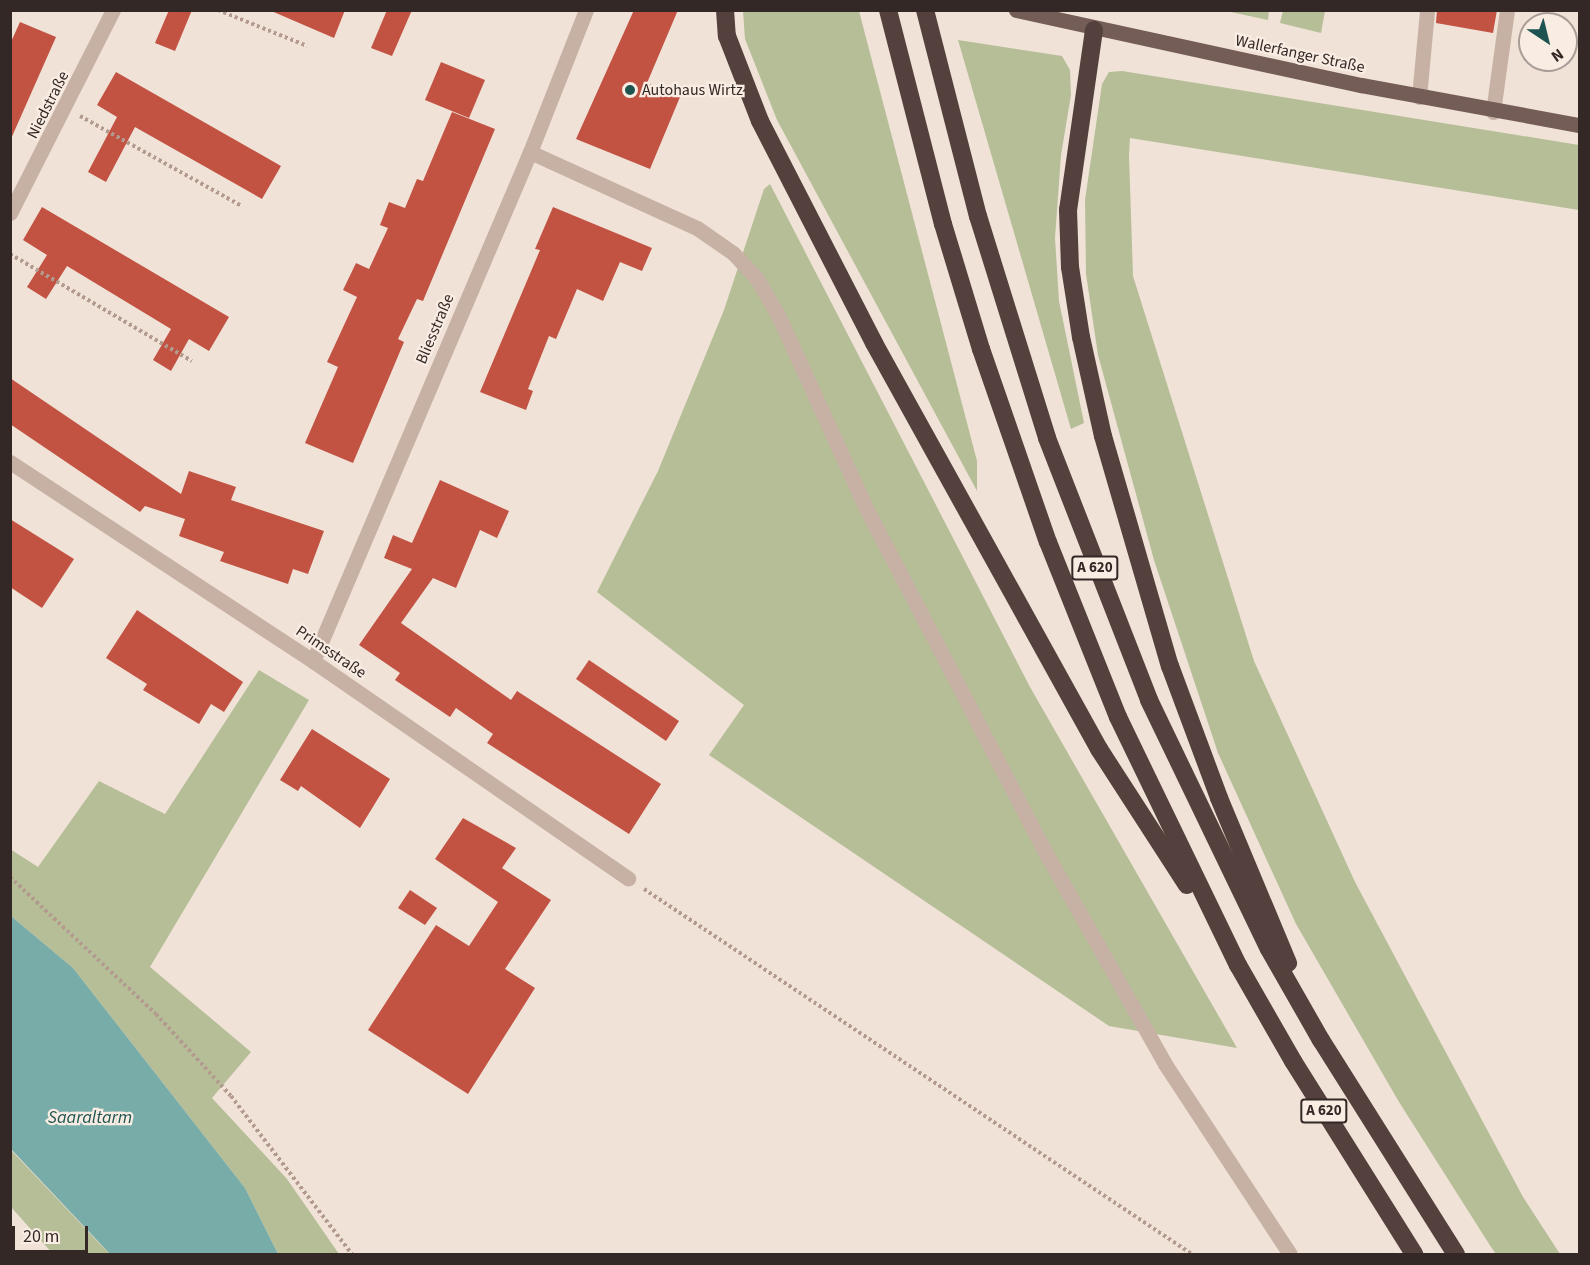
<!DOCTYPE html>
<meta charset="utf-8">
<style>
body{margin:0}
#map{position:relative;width:1590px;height:1265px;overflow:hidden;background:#f0e2d7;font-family:"Source Sans 3",sans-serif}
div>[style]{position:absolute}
.green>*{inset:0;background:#b6be98}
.water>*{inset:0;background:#77aca8}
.building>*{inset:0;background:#c25343}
.path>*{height:4px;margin-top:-2px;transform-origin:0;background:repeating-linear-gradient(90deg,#b39a8e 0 3px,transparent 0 6px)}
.minor>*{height:15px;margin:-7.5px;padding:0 7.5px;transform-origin:7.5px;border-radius:7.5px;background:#c7b0a4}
.major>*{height:15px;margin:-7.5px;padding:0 7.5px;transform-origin:7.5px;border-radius:7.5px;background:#755d57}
.highway>*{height:18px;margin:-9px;padding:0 9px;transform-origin:9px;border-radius:9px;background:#54413d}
.dots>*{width:16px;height:16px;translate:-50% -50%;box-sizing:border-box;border:3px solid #f8ece3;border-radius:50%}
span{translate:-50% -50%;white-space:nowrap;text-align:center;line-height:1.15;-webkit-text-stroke:4.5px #f8ece3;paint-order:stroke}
.shield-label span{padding:2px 4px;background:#f8ece3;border:2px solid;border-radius:4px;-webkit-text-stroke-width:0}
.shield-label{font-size:15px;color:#332825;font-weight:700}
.street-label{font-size:16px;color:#332825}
.poi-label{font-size:16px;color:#332825}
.left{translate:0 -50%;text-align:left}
.water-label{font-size:18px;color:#1d5350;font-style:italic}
.frame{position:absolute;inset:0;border:12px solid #332825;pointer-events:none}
.north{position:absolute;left:1518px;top:12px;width:60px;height:60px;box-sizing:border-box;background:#f8ece3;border:2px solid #a99e97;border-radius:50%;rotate:145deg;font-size:16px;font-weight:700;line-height:24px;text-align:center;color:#332825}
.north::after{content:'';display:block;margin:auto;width:21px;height:27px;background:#1d5350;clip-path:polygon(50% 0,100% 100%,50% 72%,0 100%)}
.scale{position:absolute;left:12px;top:1226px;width:76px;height:27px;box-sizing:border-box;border:3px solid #332825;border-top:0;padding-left:8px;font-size:18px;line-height:21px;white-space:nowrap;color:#332825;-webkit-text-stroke:4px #f8ece3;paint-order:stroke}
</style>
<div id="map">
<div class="green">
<i style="clip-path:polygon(743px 11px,859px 11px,977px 461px,977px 491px,777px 120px,745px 39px)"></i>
<i style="clip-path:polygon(1226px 11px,1269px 11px,1268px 20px)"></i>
<i style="clip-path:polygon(1283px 11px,1325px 11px,1321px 33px,1280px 23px)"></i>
<i style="clip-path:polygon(958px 40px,1062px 56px,1070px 70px,1071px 95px,1061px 155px,1055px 238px,1059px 301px,1084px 423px,1071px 429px)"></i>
<i style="clip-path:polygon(1122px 71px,1579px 145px,1579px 210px,1130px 138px,1129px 155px,1133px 276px,1254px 661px,1355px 882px,1523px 1197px,1560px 1254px,1496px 1254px,1491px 1247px,1399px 1102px,1296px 924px,1218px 753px,1154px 560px,1098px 355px,1086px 274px,1085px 200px,1102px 84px,1109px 72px)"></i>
<i style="clip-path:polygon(770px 184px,1030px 687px,1237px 1048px,1109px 1026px,709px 755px,744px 705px,597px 592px,658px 471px,724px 310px,764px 189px)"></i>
<i style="clip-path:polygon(259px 670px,309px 700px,150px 967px,251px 1052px,212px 1098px,287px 1179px,339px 1254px,278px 1254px,245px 1188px,73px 968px,11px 916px,10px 849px,38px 867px,99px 781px,165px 814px)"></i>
<i style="clip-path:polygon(10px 1149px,97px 1241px,110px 1254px,53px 1254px,11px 1207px)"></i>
</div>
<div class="water">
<i style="clip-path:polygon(11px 916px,73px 968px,245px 1188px,278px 1254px,110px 1254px,11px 1149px)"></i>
</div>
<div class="building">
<i style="clip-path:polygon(169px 10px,192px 10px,175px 51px,155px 43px)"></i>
<i style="clip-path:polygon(269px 10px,345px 10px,334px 38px)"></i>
<i style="clip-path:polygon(387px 10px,412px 10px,392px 56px,371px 48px)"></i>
<i style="clip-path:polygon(634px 10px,678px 10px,647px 83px,680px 97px,650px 169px,576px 139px)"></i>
<i style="clip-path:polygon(1437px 10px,1497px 10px,1493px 33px,1436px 23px)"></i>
<i style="clip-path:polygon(20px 22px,56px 37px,10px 141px,10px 44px)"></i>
<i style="clip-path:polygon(441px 62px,485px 80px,469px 118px,425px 100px)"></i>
<i style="clip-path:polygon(116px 72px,281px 166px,262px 199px,135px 127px,106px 182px,88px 172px,117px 117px,97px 105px)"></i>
<i style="clip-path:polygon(452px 112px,495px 129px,423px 301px,417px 299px,398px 339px,404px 342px,353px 463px,305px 443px,338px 367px,327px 362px,357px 297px,343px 290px,356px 263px,369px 269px,388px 228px,380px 225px,389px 202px,405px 208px,417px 179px,423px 181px)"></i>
<i style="clip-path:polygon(42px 207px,229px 317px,209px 351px,189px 339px,171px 371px,153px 360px,171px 329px,67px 266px,46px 299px,27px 287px,47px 255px,23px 240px)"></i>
<i style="clip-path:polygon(553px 207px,652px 248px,642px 271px,620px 262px,603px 301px,577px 289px,556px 339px,549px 336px,528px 389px,533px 391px,526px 410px,480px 392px,540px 250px,535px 249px)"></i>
<i style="clip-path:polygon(10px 378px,181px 494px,189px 471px,236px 487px,231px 500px,324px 531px,308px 574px,293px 569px,288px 584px,220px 561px,224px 552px,179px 536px,185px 519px,145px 506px,140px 512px,10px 424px)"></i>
<i style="clip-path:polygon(440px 480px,509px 511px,497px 538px,480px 530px,456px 588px,433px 578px,401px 623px,511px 700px,517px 691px,661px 784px,629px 834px,487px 743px,493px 734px,456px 708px,450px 717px,395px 680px,400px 673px,359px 645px,412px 569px,384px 558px,393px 535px,412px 543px)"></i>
<i style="clip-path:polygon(10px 519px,74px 559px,42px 608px,10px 587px)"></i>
<i style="clip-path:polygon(137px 610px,243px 682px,224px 712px,211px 704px,199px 724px,143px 690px,147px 684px,106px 658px)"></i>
<i style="clip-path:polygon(589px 660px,679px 721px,666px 741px,576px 679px)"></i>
<i style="clip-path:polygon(312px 729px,390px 779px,360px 828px,301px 786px,298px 791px,280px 780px)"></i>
<i style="clip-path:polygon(463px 818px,516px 848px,502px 868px,551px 900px,505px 969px,535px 988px,468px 1094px,368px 1030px,436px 925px,469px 946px,498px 902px,435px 859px)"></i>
<i style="clip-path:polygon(410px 890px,437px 908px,425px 925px,398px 908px)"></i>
</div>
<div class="path">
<i style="left:218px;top:10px;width:96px;rotate:22deg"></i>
<i style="left:80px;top:116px;width:185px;rotate:29.1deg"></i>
<i style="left:10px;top:254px;width:211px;rotate:30.5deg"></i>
<i style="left:10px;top:877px;width:200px;rotate:43.2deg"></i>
<i style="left:156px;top:1014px;width:111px;rotate:47.6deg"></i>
<i style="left:231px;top:1096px;width:199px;rotate:52.6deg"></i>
<i style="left:644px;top:889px;width:658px;rotate:33.67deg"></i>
<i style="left:10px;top:1251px;width:5px;rotate:37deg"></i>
</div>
<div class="minor">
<i style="left:1419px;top:97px;width:87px;rotate:-84.7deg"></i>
<i style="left:1493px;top:112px;width:103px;rotate:-82.2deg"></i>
<i style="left:530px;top:152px;width:183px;rotate:24.5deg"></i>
<i style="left:697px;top:228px;width:44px;rotate:34.8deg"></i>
<i style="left:733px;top:253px;width:35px;rotate:47deg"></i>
<i style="left:757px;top:279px;width:42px;rotate:59.7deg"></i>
<i style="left:778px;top:315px;width:212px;rotate:65.5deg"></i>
<i style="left:866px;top:508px;width:394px;rotate:62.5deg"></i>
<i style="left:1048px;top:857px;width:238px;rotate:60.5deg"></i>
<i style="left:1165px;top:1064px;width:227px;rotate:56.7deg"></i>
<i style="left:10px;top:213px;width:228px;rotate:-63.1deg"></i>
<i style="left:10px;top:462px;width:363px;rotate:33.3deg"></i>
<i style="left:313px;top:661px;width:383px;rotate:34.6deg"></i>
<i style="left:313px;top:661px;width:553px;rotate:-66.91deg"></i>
<i style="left:530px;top:152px;width:153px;rotate:-68.5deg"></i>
</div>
<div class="major">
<i style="left:1016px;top:10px;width:353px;rotate:12.3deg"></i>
<i style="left:1361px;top:85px;width:223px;rotate:10.4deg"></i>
</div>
<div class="highway">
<i style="left:725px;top:10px;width:26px;rotate:86deg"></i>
<i style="left:727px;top:36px;width:91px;rotate:68.8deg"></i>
<i style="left:760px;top:121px;width:250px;rotate:62.8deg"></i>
<i style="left:874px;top:343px;width:464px;rotate:61deg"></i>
<i style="left:1099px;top:749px;width:162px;rotate:57.1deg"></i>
<i style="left:888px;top:10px;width:221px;rotate:75.6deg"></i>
<i style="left:943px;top:224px;width:131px;rotate:73.1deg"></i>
<i style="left:981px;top:349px;width:204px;rotate:70.9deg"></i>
<i style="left:1048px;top:542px;width:188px;rotate:68.2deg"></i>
<i style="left:1118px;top:717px;width:276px;rotate:64.2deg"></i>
<i style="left:1238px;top:965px;width:111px;rotate:60.2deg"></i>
<i style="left:1293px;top:1061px;width:228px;rotate:57.9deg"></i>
<i style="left:925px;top:10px;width:213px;rotate:75.6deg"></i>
<i style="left:978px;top:216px;width:232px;rotate:72.7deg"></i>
<i style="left:1047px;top:438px;width:281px;rotate:68.7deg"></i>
<i style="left:1149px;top:700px;width:276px;rotate:64.3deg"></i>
<i style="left:1269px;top:949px;width:105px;rotate:60.3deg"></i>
<i style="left:1321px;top:1040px;width:253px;rotate:57.8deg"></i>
<i style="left:1094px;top:30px;width:182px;rotate:98.2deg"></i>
<i style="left:1068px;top:210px;width:57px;rotate:88deg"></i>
<i style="left:1070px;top:267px;width:71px;rotate:81.1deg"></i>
<i style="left:1081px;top:337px;width:101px;rotate:77.5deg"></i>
<i style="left:1103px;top:436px;width:240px;rotate:73.8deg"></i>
<i style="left:1170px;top:666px;width:141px;rotate:69.6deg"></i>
<i style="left:1219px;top:798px;width:179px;rotate:67.3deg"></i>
</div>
<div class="dots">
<i style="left:630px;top:90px;background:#1d5350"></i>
</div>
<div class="shield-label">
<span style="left:1095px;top:568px">A 620</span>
<span style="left:1324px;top:1111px">A 620</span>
</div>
<div class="street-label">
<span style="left:1300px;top:54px;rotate:12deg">Wallerfanger Straße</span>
<span style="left:48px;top:105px;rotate:-63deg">Niedstraße</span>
<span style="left:435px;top:329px;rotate:-67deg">Bliesstraße</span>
<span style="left:331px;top:652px;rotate:34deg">Primsstraße</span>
</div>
<div class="poi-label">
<span class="left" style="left:642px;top:90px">Autohaus Wirtz</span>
</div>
<div class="water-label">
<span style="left:90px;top:1118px">Saaraltarm</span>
</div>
<div class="frame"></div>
<div class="north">N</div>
<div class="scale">20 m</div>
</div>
